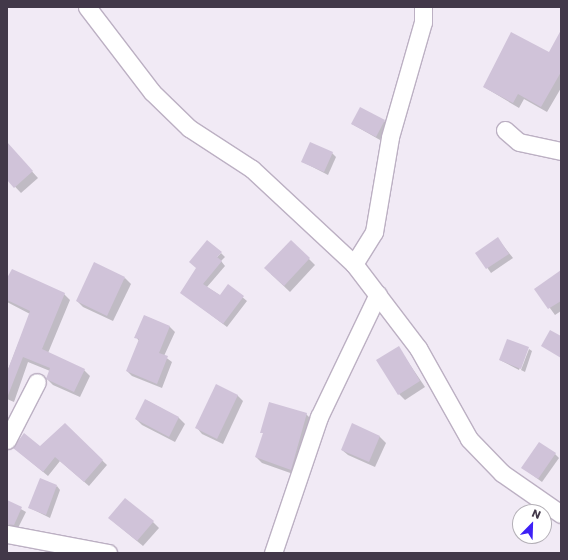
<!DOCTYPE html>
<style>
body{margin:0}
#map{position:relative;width:568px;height:560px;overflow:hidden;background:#f1eaf5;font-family:Poppins,sans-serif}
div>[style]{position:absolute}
.shadow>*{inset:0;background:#0003}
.building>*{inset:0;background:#d0c3d9}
.roads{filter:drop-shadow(1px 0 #bcb0c3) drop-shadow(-1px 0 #bcb0c3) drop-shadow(0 1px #bcb0c3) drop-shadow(0 -1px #bcb0c3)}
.minor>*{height:17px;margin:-8.5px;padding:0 8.5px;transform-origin:8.5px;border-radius:8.5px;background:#fff}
span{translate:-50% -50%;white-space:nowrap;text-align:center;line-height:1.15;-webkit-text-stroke:3px #fff;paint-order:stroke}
.frame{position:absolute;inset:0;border:8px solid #423849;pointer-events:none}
.north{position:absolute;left:512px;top:504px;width:40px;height:40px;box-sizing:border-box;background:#fff;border:1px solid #b3afb6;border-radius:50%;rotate:23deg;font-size:11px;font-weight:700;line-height:16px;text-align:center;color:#423849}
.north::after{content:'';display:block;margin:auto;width:14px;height:18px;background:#3e21f6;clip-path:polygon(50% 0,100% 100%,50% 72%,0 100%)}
</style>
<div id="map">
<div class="shadow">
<i style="clip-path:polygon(561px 32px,561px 88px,547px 112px,524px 99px,519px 108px,484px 87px,550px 54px)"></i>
<i style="clip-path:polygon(384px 121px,388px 124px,380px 140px,352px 124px)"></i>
<i style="clip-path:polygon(7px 144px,38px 178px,21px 193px,7px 178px)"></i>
<i style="clip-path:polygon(332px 153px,336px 157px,328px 175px,303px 162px)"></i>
<i style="clip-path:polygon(498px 239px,513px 258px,491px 273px,477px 253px)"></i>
<i style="clip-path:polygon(291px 241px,315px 265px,290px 292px,271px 274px)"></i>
<i style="clip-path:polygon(221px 253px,225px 257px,221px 261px,225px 266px,207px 287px,221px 296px,229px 286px,247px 301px,227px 327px,182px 293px)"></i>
<i style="clip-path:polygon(561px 272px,561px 311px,555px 315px,536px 289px)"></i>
<i style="clip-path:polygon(125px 278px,131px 284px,113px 321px,83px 307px,77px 301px)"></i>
<i style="clip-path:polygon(7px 280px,64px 294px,70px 300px,48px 353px,84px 370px,90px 376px,80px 397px,53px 385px,47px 379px,50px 371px,28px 362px,14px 402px,7px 399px,7px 372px,30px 314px,7px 302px)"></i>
<i style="clip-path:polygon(145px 316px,170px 327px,175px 332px,164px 356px,172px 362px,162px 388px,132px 376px,127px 371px,139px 341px,136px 337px)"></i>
<i style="clip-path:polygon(398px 347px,425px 387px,405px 400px,399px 394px)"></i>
<i style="clip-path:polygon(527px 348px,519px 370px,500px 360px,528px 348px,529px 348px)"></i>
<i style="clip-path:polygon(529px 349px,532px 351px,525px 372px,521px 370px)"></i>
<i style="clip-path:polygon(237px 395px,243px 401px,223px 444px,202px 434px,197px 428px)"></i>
<i style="clip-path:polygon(146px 400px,179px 418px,185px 424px,175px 442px,142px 425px,136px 419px)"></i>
<i style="clip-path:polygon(306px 414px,312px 420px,296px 475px,262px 463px,256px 457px,264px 434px,262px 432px)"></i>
<i style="clip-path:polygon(65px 425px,107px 465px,89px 486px,60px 461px,48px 476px,19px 452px,40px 448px)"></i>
<i style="clip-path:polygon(353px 425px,380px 437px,386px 443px,375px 467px,348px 455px,342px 450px)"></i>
<i style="clip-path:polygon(555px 454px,559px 458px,542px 482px,527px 471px)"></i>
<i style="clip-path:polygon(57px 486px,60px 490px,50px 518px,30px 508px)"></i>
<i style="clip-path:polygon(7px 501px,26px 512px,18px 528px,7px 524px)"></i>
<i style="clip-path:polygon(109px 518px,153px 522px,159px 528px,143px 546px)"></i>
</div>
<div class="building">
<i style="clip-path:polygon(561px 30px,561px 72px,541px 107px,518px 94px,513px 103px,483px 87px,511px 32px,549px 52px)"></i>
<i style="clip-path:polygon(360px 107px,385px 120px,376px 137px,351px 124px)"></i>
<i style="clip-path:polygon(7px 142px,33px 171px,14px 188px,7px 180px)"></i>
<i style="clip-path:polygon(310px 142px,333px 152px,324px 172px,301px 162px)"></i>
<i style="clip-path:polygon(498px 237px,509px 254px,486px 269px,475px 253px)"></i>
<i style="clip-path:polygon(207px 240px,222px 252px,217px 257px,222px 261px,203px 284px,220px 295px,228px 284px,244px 296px,223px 324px,180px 293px,196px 268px,189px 262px)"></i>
<i style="clip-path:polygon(291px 240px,310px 258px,284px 286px,264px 268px)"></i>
<i style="clip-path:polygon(94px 262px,125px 277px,107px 316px,76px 301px)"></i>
<i style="clip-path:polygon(12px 269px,65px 293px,42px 349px,85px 369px,74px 392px,46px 379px,50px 368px,23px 357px,7px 398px,7px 372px,30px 311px,7px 300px,7px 278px)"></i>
<i style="clip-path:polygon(561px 270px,561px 301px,548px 309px,534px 289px)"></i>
<i style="clip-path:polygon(144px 315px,170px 326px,159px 353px,168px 356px,157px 384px,126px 371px,139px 339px,134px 338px)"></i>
<i style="clip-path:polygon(550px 330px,561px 336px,561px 358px,541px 346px)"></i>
<i style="clip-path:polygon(507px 339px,529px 347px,521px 369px,499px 360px)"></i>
<i style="clip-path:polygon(399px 346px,420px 381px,398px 395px,376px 360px)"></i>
<i style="clip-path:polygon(216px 384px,238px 395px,217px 439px,195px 428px)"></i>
<i style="clip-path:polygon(145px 399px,179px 417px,169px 437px,135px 419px)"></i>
<i style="clip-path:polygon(269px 402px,307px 413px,291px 470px,255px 457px,263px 433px,260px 433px)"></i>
<i style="clip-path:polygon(65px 423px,103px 460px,84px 482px,55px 457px,43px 472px,13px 448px,24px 433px,40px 446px)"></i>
<i style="clip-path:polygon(352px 423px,380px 436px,369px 462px,341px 450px)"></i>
<i style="clip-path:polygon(539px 442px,556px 453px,538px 479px,521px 468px)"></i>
<i style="clip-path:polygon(40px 478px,57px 485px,46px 515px,28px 508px)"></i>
<i style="clip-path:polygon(125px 498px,154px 521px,137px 541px,108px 518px)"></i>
<i style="clip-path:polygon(7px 500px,22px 507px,14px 525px,7px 524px)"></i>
</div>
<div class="roads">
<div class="minor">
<i style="left:87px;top:7px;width:107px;rotate:52.6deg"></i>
<i style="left:152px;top:92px;width:52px;rotate:44.2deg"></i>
<i style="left:189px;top:128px;width:75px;rotate:33.1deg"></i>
<i style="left:252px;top:169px;width:139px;rotate:43deg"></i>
<i style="left:354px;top:264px;width:106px;rotate:52.7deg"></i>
<i style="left:418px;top:348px;width:104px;rotate:60.7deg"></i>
<i style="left:469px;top:439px;width:47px;rotate:45.9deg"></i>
<i style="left:502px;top:473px;width:72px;rotate:34.8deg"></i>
<i style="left:505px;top:130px;width:18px;rotate:41deg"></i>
<i style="left:519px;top:142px;width:43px;rotate:12.1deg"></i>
<i style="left:354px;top:264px;width:38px;rotate:-58deg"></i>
<i style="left:374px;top:232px;width:96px;rotate:-80.4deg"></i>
<i style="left:390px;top:137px;width:120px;rotate:-74deg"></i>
<i style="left:423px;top:22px;width:15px;rotate:-90deg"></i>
<i style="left:7px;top:440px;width:65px;rotate:-62.7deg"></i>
<i style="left:7px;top:534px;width:103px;rotate:10.7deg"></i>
<i style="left:273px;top:553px;width:144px;rotate:-71.3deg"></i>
<i style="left:319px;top:417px;width:136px;rotate:-64.4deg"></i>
</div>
</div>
<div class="frame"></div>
<div class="north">N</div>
</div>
